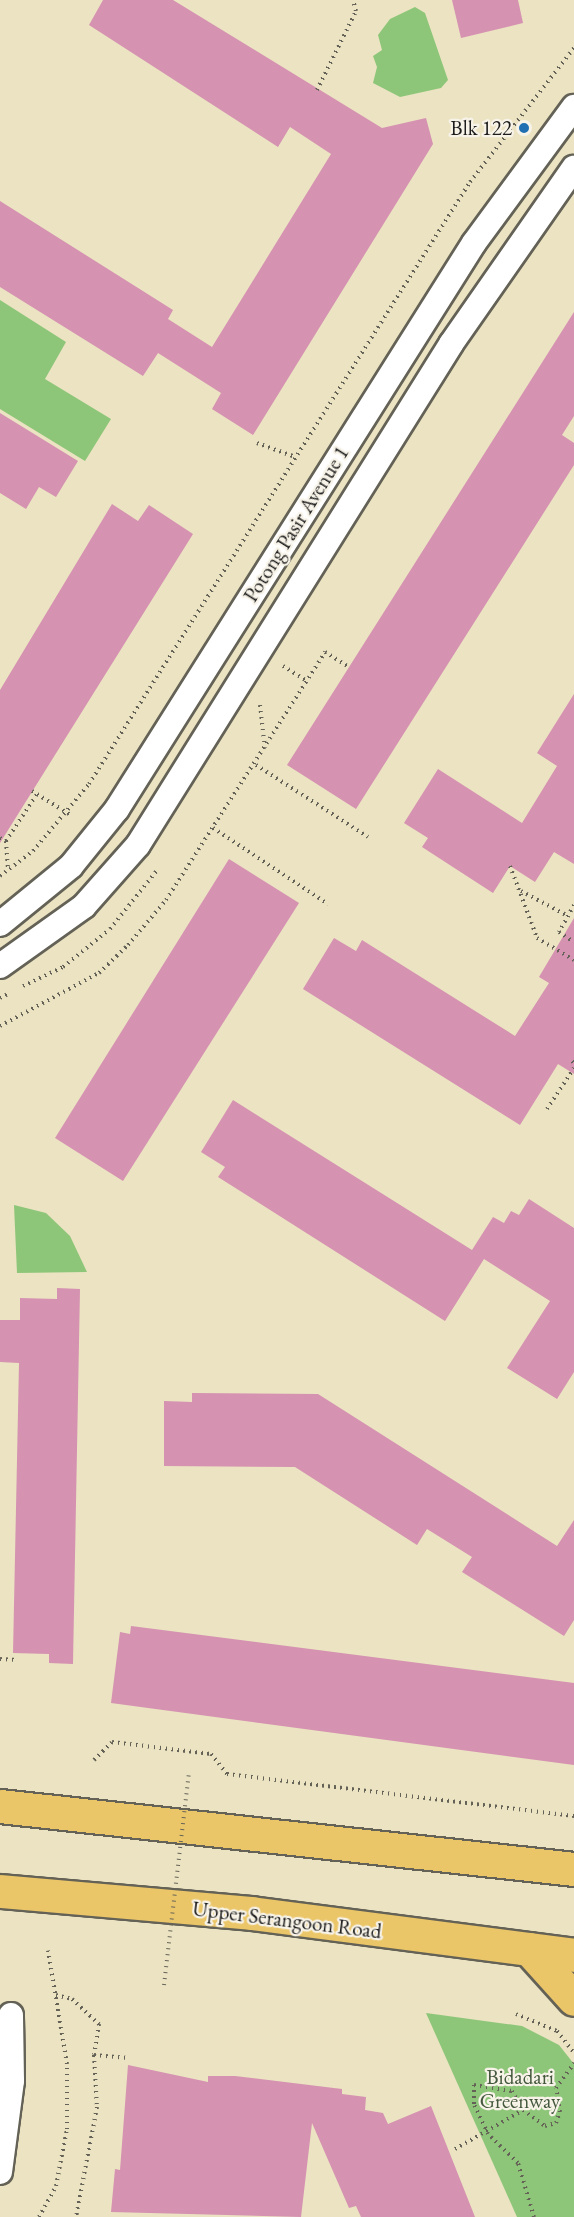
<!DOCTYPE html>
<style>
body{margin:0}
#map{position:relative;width:574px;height:2217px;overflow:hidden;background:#ebe3c2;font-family:"EB Garamond",serif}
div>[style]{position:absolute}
.green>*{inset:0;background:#8ec679}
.building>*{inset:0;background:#d592b1}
.path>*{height:4px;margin-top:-2px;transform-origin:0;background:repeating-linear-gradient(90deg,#646256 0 1.5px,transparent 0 6px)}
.roads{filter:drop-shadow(2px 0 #646256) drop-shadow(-2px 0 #646256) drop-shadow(0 2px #646256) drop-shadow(0 -2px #646256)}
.minor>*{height:24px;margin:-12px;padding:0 12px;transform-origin:12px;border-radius:12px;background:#fff}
.primary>*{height:33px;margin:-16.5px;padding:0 16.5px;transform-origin:16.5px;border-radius:16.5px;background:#ebc669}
.path-bridge>*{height:4px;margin-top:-2px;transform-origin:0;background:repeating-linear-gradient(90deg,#646256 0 1.5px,transparent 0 6px)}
.dots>*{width:16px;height:16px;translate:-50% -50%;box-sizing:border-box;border:3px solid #f7f3e8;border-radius:50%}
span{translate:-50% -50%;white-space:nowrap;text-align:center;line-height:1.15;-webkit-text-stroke:4.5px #f7f3e8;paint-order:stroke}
.poi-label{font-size:21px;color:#1c1c1c}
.right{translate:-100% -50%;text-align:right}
.street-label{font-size:21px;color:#1c1c1c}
.park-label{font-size:21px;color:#44583d}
</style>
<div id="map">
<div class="green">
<i style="clip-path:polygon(415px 7px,425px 13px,448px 80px,441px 88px,400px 97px,373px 83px,377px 67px,373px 56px,382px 50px,378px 35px,390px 19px)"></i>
<i style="clip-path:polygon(0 300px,66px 342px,45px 379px,111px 419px,85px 461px,0 409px)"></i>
<i style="clip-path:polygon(14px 1205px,46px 1213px,70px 1236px,87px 1272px,17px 1273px)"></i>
<i style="clip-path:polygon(426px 2013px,522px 2026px,559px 2045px,574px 2064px,574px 2217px,517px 2217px)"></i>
</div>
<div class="building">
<i style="clip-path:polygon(103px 0,173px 0,382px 128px,426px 118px,433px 144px,253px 435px,212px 409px,221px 393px,158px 353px,143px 376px,0 287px,0 201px,173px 310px,168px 319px,212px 347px,331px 154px,290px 127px,278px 147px,89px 25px)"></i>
<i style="clip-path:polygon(452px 0,518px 0,523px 23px,461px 38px)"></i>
<i style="clip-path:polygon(574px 312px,574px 416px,562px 435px,574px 443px,574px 465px,356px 809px,287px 765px)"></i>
<i style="clip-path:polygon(0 413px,78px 461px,56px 497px,39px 487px,26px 509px,0 493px)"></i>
<i style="clip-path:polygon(112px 504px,138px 521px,149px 505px,193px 534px,0 843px,0 690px)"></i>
<i style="clip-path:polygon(574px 694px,574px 864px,554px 852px,535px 882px,510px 866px,493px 893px,422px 847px,428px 838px,404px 823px,438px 769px,522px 823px,557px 766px,537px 753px)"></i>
<i style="clip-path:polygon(229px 859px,299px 903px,123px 1181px,55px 1138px)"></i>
<i style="clip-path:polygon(574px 918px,574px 1074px,558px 1064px,520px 1125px,303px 989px,334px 938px,356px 951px,362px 940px,515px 1036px,549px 983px,539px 977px)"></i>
<i style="clip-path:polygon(233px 1100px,472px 1250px,493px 1217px,504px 1223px,511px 1211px,519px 1215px,529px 1199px,574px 1228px,574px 1372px,557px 1399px,507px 1368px,550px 1301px,484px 1259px,445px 1321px,218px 1177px,225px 1167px,201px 1152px)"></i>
<i style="clip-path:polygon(57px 1288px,80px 1289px,73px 1664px,49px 1663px,49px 1654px,13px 1653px,19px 1363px,0 1362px,0 1320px,20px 1320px,20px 1298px,57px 1299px)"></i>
<i style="clip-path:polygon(192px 1393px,318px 1394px,557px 1546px,574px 1520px,574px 1620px,564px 1636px,462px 1572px,472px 1557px,427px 1529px,417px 1545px,295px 1467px,164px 1466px,164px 1401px,192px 1402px)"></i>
<i style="clip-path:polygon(131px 1626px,574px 1683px,574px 1765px,111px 1703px,120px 1632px,130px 1634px)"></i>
<i style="clip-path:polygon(128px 2065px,208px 2082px,208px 2076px,235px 2076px,342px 2089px,342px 2094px,366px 2097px,365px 2110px,383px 2113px,388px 2124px,431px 2106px,475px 2217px,361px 2217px,356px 2206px,349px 2208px,312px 2123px,301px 2217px,111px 2212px,115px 2169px,120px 2170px)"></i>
</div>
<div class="path">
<i style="left:317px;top:90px;width:88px;rotate:-63.7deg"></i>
<i style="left:356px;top:11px;width:11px;rotate:-105deg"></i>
<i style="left:257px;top:443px;width:38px;rotate:20deg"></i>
<i style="left:283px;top:666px;width:28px;rotate:32deg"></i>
<i style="left:260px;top:705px;width:43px;rotate:83.4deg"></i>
<i style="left:256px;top:765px;width:133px;rotate:32.7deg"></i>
<i style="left:32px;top:791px;width:44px;rotate:31.9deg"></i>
<i style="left:213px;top:828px;width:138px;rotate:33.5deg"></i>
<i style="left:0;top:838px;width:7px;rotate:27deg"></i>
<i style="left:6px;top:841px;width:56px;rotate:-56.6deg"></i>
<i style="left:6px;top:841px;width:30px;rotate:86deg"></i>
<i style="left:510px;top:866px;width:77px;rotate:69.4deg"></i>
<i style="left:537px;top:938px;width:43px;rotate:30.7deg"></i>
<i style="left:0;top:876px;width:41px;rotate:-37.1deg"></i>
<i style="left:33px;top:851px;width:87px;rotate:-50.1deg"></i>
<i style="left:89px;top:784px;width:712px;rotate:-57.67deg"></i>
<i style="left:470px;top:182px;width:170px;rotate:-52.2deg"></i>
<i style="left:521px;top:891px;width:53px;rotate:28deg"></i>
<i style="left:574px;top:905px;width:31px;rotate:119deg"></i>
<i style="left:559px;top:932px;width:18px;rotate:34deg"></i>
<i style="left:23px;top:986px;width:44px;rotate:-25.4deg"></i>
<i style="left:63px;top:967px;width:60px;rotate:-39deg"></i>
<i style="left:110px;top:929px;width:77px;rotate:-51.3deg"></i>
<i style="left:0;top:998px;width:9px;rotate:-27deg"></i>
<i style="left:0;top:1026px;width:112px;rotate:-28.2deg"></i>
<i style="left:99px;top:973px;width:40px;rotate:-44deg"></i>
<i style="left:128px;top:945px;width:59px;rotate:-49.8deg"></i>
<i style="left:166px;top:900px;width:295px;rotate:-57.3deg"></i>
<i style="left:325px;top:652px;width:28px;rotate:32deg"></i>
<i style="left:572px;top:1061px;width:3px;rotate:45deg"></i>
<i style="left:547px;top:1109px;width:49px;rotate:-56.6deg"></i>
<i style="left:0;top:1659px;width:18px;rotate:3deg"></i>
<i style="left:94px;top:1760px;width:25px;rotate:-45deg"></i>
<i style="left:112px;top:1742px;width:100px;rotate:6.9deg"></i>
<i style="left:211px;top:1754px;width:26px;rotate:51deg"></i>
<i style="left:227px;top:1774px;width:350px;rotate:6.9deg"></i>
<i style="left:56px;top:1995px;width:16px;rotate:14deg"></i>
<i style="left:72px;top:1999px;width:37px;rotate:43deg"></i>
<i style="left:99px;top:2024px;width:31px;rotate:99deg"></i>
<i style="left:94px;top:2055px;width:52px;rotate:86.7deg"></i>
<i style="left:97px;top:2107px;width:112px;rotate:100.8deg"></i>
<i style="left:516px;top:2014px;width:44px;rotate:22.5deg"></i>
<i style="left:557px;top:2031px;width:28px;rotate:52deg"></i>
<i style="left:94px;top:2055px;width:34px;rotate:5deg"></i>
<i style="left:455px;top:2149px;width:78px;rotate:-29.8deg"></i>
<i style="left:39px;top:2217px;width:35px;rotate:-61deg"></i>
<i style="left:56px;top:2186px;width:58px;rotate:-79.1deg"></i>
<i style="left:67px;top:2129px;width:65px;rotate:-90deg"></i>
<i style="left:67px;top:2064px;width:115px;rotate:-99.5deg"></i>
<i style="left:534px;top:2217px;width:56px;rotate:-106.5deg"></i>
<i style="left:518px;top:2163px;width:42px;rotate:-136deg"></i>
<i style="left:488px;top:2134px;width:33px;rotate:-115deg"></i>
<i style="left:474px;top:2104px;width:19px;rotate:-90deg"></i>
<i style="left:474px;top:2085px;width:38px;rotate:9deg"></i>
<i style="left:512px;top:2091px;width:22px;rotate:60deg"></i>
<i style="left:523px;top:2110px;width:27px;rotate:36deg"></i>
<i style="left:545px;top:2126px;width:11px;rotate:-15deg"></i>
<i style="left:556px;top:2123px;width:12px;rotate:-70deg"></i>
<i style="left:560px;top:2112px;width:24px;rotate:-99deg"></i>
<i style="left:556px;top:2088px;width:31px;rotate:-54deg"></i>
</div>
<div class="roads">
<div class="minor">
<i style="left:0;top:924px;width:92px;rotate:-39.2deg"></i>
<i style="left:71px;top:866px;width:73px;rotate:-51.1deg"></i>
<i style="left:117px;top:809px;width:669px;rotate:-57.76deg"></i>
<i style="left:474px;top:243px;width:169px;rotate:-53.7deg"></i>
<i style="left:0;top:966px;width:103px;rotate:-35.5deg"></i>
<i style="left:84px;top:906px;width:81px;rotate:-48.5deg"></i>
<i style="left:138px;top:845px;width:591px;rotate:-58deg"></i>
<i style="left:451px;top:344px;width:215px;rotate:-55.1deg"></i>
<i style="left:0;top:2172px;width:92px;rotate:-82.5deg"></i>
<i style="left:12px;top:2081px;width:66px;rotate:-90.9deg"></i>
</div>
<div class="primary">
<i style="left:0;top:1806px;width:577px;rotate:6.26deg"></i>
<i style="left:0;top:1891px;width:252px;rotate:5deg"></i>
<i style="left:251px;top:1913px;width:326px;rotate:7.4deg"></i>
<i style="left:529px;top:1949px;width:67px;rotate:48deg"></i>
</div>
</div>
<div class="path-bridge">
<i style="left:164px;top:1985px;width:214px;rotate:-83.3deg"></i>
</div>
<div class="dots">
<i style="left:524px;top:128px;background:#1f6fb2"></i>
</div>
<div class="poi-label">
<span class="right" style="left:512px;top:128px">Blk 122</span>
</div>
<div class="street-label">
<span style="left:296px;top:524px;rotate:-58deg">Potong Pasir Avenue 1</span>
<span style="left:287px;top:1920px;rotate:7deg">Upper Serangoon Road</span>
</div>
<div class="park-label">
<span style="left:520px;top:2089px">Bidadari<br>Greenway</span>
</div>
</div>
